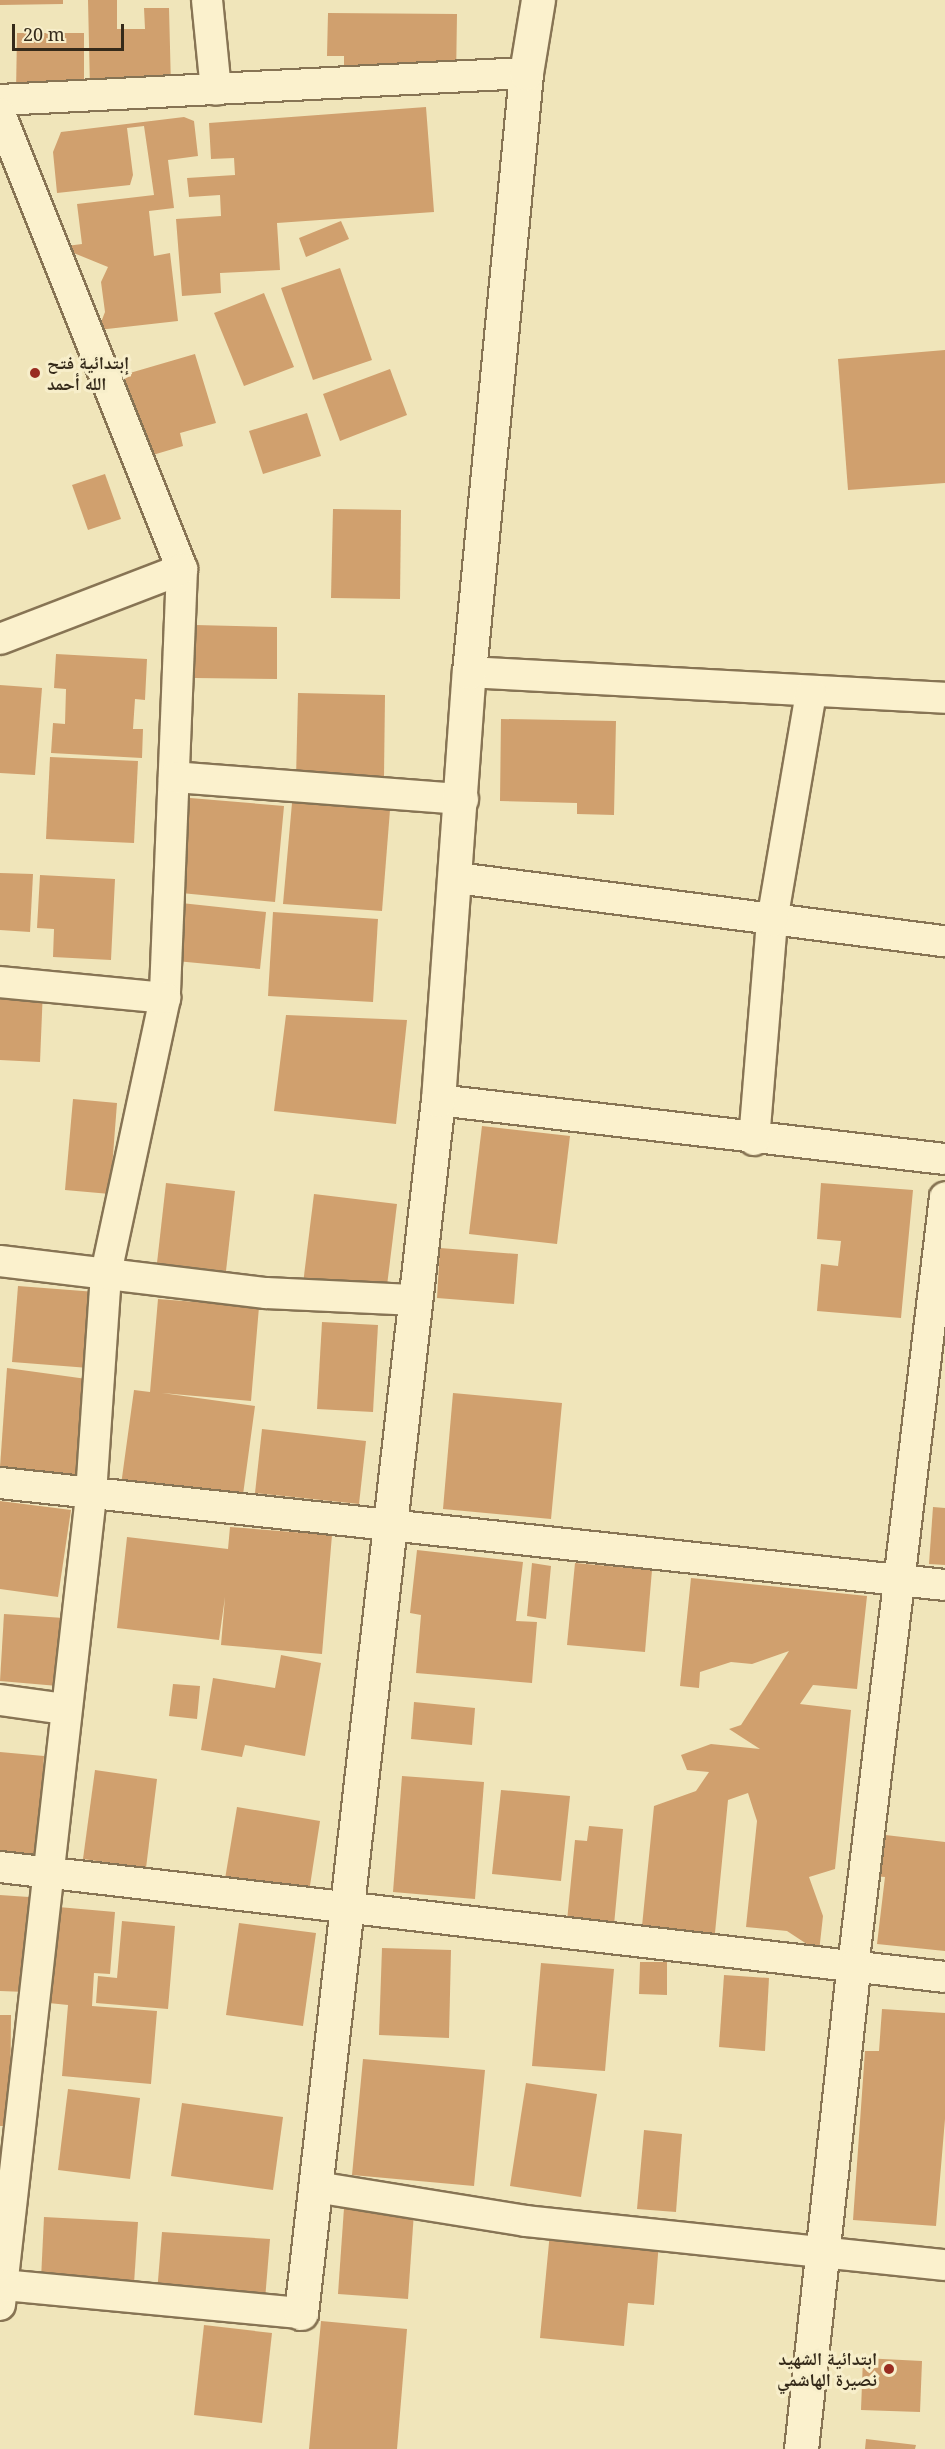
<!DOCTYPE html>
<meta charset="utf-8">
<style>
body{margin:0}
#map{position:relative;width:945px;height:2449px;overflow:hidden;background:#f0e5ba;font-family:"Noto Serif","Noto Naskh Arabic",serif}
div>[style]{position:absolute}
.building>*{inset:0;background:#d0a06e}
.roads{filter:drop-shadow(2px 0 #877454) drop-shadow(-2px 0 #877454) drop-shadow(0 2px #877454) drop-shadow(0 -2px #877454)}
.minor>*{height:30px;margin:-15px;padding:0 15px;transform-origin:15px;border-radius:15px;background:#fbf1cd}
.tertiary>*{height:33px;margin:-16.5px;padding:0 16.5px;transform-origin:16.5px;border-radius:16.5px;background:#fbf1cd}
.dots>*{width:16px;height:16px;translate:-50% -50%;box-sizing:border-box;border:3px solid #f7eeca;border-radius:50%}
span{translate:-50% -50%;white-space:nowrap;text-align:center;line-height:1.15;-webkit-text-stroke:6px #f7eeca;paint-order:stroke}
.poi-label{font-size:18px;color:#352a1a;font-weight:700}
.left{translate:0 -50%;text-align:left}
.right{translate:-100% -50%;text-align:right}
.scale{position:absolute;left:12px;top:24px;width:112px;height:27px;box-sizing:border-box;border:3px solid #352a1a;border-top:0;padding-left:8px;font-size:18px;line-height:21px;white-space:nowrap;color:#352a1a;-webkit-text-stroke:4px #f7eeca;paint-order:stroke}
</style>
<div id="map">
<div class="building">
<i style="clip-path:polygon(0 0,63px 0,63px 4px,0 5px)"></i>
<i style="clip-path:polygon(88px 0,117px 0,117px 29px,145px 29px,144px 8px,169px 8px,171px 87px,90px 89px)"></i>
<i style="clip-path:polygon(328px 13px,457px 14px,456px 80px,344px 79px,344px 56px,327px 56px)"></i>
<i style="clip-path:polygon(17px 33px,84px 33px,84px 93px,16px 93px)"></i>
<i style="clip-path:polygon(426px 107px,434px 212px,277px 223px,280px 270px,220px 273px,221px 293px,182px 296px,176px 219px,221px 216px,220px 195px,189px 197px,187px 178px,235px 175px,234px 158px,211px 159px,209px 123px)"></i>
<i style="clip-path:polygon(184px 117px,194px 121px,198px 156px,168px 160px,174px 208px,149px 211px,154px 256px,170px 253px,178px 321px,98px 330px,105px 312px,101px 282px,108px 267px,59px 247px,82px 244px,77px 204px,154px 195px,144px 126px,127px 128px,133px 175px,130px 185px,57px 193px,53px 152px,61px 132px)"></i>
<i style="clip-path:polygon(341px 221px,349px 239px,306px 257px,299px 238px)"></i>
<i style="clip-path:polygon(340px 268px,372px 360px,313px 380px,281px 288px)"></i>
<i style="clip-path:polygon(264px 293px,294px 367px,244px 386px,214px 313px)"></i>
<i style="clip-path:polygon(945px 350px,945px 483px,848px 490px,838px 359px)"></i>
<i style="clip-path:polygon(195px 354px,216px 423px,180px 433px,183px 446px,146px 457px,123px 375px)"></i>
<i style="clip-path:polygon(390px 369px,407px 415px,340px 441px,323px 394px)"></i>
<i style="clip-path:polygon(307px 413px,321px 456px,263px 474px,249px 431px)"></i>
<i style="clip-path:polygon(105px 474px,121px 519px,88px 530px,72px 485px)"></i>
<i style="clip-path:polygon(333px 509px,401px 510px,400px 599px,331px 598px)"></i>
<i style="clip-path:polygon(195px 625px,277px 627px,277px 679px,194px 678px)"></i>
<i style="clip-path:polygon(56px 654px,147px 659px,145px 700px,135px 699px,133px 729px,143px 729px,142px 758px,51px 753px,53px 723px,65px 724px,66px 689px,54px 688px)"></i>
<i style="clip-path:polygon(0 685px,42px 688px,35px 775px,0 773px)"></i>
<i style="clip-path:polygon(298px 693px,385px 695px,384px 776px,296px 780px)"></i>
<i style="clip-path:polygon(501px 719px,616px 721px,614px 815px,577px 814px,577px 803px,500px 801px)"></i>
<i style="clip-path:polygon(50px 757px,138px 761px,134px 843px,46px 839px)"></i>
<i style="clip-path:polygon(190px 798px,284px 806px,275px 902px,181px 893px)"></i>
<i style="clip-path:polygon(292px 803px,390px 810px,382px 911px,283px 904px)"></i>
<i style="clip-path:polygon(0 873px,33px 874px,30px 932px,0 930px)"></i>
<i style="clip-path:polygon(40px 875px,115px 879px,111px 960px,53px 957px,54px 929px,37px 928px)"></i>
<i style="clip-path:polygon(181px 903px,266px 912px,260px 969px,176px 961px)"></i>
<i style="clip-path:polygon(273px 912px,378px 919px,373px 1002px,268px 996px)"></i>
<i style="clip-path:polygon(0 987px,43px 989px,40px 1062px,0 1060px)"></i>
<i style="clip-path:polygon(286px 1015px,407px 1020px,396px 1124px,274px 1111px)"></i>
<i style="clip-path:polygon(73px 1099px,117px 1103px,110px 1194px,65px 1190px)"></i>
<i style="clip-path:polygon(482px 1126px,570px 1136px,557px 1244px,469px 1234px)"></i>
<i style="clip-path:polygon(166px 1183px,235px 1191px,226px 1271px,157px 1263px)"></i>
<i style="clip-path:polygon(821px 1183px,913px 1190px,901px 1318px,817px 1311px,821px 1264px,838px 1266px,841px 1241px,817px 1239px)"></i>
<i style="clip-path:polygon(314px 1194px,397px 1204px,386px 1294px,303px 1284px)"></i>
<i style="clip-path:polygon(440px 1248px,518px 1254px,514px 1304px,437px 1298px)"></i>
<i style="clip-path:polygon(18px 1286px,96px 1292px,89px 1368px,12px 1362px)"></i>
<i style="clip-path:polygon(158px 1299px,259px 1307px,251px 1401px,162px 1393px,255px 1406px,242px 1502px,121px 1485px,134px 1390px,150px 1392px)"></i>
<i style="clip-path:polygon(322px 1322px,378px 1325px,373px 1412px,317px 1409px)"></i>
<i style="clip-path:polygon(7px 1368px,94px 1380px,81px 1478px,0 1467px)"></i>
<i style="clip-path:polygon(453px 1393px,562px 1403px,551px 1519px,443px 1509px)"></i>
<i style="clip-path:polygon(262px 1429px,366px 1441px,359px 1504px,255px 1493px)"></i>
<i style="clip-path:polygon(0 1501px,71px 1510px,58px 1597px,0 1589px)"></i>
<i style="clip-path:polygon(933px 1507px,945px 1508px,945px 1565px,929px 1564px)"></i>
<i style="clip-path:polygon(230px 1527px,332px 1535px,322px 1654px,221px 1645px,225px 1597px,219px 1640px,117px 1628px,127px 1537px,228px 1549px)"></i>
<i style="clip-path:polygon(417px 1550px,523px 1562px,516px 1621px,537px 1622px,532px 1683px,416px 1673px,421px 1615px,410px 1613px)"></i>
<i style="clip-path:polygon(532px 1563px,551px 1566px,546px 1619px,527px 1616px)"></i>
<i style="clip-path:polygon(575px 1563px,652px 1570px,645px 1652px,567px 1645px)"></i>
<i style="clip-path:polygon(691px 1578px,867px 1596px,857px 1689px,813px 1685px,800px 1704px,851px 1710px,835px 1869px,809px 1877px,823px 1916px,819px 1952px,787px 1931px,746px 1927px,757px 1821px,748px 1793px,728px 1800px,714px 1943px,641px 1936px,654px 1806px,696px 1791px,709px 1772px,687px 1770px,681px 1755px,711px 1744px,760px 1749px,729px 1729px,741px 1725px,789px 1651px,752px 1664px,731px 1662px,700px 1672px,699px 1688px,680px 1686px)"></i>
<i style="clip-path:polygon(4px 1614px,64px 1618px,58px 1686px,0 1681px)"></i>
<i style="clip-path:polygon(281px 1655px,321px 1663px,305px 1756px,245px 1745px,242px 1757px,201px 1750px,213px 1678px,275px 1688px)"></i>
<i style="clip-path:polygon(173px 1684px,200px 1686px,197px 1719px,169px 1716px)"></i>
<i style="clip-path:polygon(414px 1702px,475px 1708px,472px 1745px,411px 1739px)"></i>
<i style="clip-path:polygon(0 1752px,44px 1756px,37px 1854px,0 1852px)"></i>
<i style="clip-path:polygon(95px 1770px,157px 1779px,146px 1868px,83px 1859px)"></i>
<i style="clip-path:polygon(402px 1776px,484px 1782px,475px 1899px,393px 1892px)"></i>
<i style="clip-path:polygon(501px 1790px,570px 1796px,561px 1881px,492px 1874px)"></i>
<i style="clip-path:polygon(237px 1807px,320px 1821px,309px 1892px,225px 1879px)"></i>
<i style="clip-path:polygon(589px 1826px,623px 1829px,614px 1925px,567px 1921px,575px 1840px,587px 1841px)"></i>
<i style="clip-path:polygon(877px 1834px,945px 1842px,945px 1951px,877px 1944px,885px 1877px,872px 1876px)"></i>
<i style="clip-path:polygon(0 1895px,29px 1897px,26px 1992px,0 1991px)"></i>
<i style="clip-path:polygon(47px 1906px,115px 1912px,110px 1974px,94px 1973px,92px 2006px,157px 2011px,151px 2084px,62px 2076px,68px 2005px,39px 2002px)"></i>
<i style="clip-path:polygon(122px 1921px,175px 1926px,168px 2009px,96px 2003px,98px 1976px,117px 1978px)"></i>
<i style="clip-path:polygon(239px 1923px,316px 1933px,303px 2026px,226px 2015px)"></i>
<i style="clip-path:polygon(382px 1948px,451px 1950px,449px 2038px,379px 2035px)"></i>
<i style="clip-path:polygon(640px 1962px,667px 1962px,667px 1995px,639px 1994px)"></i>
<i style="clip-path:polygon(541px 1963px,614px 1969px,605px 2071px,532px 2066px)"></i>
<i style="clip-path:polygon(724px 1975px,769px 1978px,765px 2051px,719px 2047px)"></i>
<i style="clip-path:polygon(882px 2009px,945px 2013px,945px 2119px,936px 2226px,853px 2220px,865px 2051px,879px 2051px)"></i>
<i style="clip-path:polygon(0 2015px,11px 2015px,10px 2126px,0 2126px)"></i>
<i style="clip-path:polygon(363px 2059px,485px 2070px,474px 2186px,352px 2175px)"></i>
<i style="clip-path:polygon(526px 2083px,597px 2094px,581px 2197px,510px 2186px)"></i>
<i style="clip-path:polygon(68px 2089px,140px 2098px,130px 2179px,58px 2170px)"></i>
<i style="clip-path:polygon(182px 2103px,283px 2117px,273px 2190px,171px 2176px)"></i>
<i style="clip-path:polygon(644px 2130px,682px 2134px,676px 2212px,637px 2209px)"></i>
<i style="clip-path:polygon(344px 2208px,414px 2212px,408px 2299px,338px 2294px)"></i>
<i style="clip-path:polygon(44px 2217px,138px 2222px,134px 2284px,41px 2279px)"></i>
<i style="clip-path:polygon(162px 2232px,270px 2239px,265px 2300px,157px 2293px)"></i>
<i style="clip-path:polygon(550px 2232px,659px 2242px,654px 2305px,628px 2303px,624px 2346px,540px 2338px)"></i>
<i style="clip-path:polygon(321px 2321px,407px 2329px,397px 2449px,309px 2449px)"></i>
<i style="clip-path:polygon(204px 2325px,272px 2333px,262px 2423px,194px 2415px)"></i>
<i style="clip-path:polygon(863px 2358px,922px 2361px,920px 2412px,861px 2410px)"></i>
<i style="clip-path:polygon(866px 2439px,916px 2445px,915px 2449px,865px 2449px)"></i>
</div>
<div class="roads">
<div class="minor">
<i style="left:207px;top:0;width:90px;rotate:84.3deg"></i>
<i style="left:0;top:100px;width:527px;rotate:-2.94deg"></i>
<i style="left:0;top:114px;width:490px;rotate:68.2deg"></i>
<i style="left:182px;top:569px;width:429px;rotate:92.3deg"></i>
<i style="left:165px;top:998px;width:282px;rotate:102.1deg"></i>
<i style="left:106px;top:1274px;width:223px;rotate:93.9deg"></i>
<i style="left:91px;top:1496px;width:814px;rotate:96.42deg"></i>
<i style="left:0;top:639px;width:195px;rotate:-21deg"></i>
<i style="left:469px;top:672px;width:477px;rotate:3.1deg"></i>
<i style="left:174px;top:777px;width:290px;rotate:4.4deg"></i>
<i style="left:457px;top:878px;width:492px;rotate:7.4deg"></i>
<i style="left:0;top:982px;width:166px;rotate:5.5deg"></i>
<i style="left:438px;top:1100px;width:510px;rotate:6.64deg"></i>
<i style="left:754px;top:1140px;width:220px;rotate:-85.3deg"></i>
<i style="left:772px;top:921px;width:231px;rotate:-80.3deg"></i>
<i style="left:0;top:1261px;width:268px;rotate:6.9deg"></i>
<i style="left:266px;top:1293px;width:151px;rotate:2.7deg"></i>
<i style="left:0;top:1483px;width:950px;rotate:6.16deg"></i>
<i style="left:0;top:1700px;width:66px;rotate:7.9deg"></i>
<i style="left:0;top:1867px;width:951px;rotate:6.64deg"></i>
<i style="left:853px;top:1967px;width:775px;rotate:-83.19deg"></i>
<i style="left:316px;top:2187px;width:212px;rotate:9.2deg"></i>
<i style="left:525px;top:2221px;width:422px;rotate:6deg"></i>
<i style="left:3px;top:2285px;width:299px;rotate:5.4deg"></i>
</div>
<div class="tertiary">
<i style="left:301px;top:2313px;width:1221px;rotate:-83.56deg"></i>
<i style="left:438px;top:1100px;width:429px;rotate:-85.9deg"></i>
<i style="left:469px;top:672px;width:602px;rotate:-84.56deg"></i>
<i style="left:526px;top:73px;width:74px;rotate:-80.7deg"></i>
<i style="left:801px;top:2449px;width:485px;rotate:-83.8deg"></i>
</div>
</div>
<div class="dots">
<i style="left:35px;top:373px;background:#992c21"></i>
<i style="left:889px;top:2369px;background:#992c21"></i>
</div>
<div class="poi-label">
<span class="left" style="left:47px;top:373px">إبتدائية فتح<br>الله أحمد</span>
<span class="right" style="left:877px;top:2369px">ابتدائية الشهيد<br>نصيرة الهاشمي</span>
</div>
<div class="scale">20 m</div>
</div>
